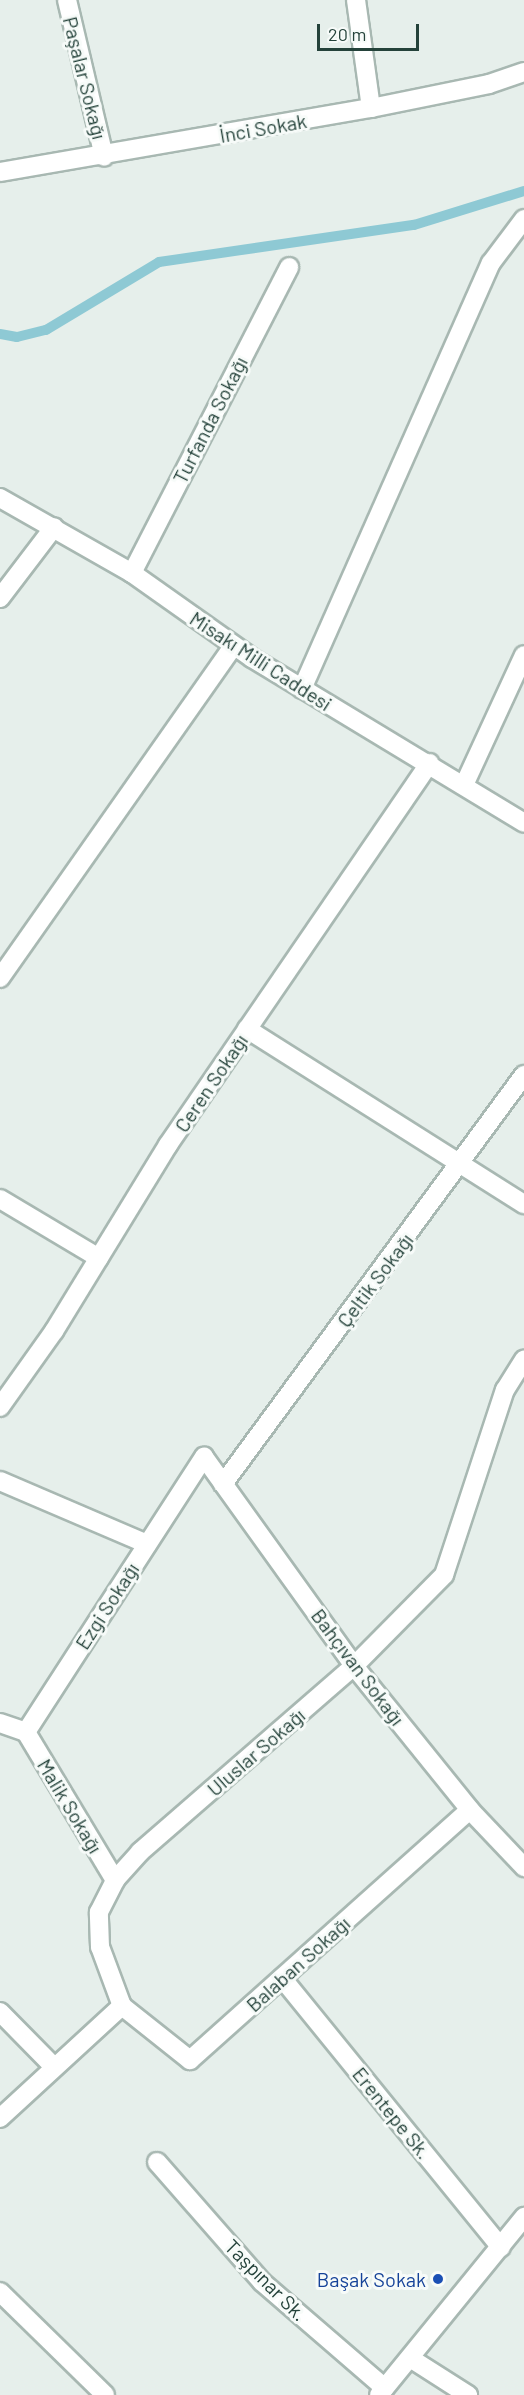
<!DOCTYPE html>
<meta charset="utf-8">
<style>
body{margin:0}
#map{position:relative;width:524px;height:2395px;overflow:hidden;background:#e6efeb;font-family:Barlow,sans-serif}
div>[style]{position:absolute}
.stream>*{height:10px;margin:-5px;padding:0 5px;transform-origin:5px;border-radius:5px;background:#8ec9d4}
.roads{filter:drop-shadow(2px 0 #a8b8b2) drop-shadow(-2px 0 #a8b8b2) drop-shadow(0 2px #a8b8b2) drop-shadow(0 -2px #a8b8b2)}
.minor>*{height:18px;margin:-9px;padding:0 9px;transform-origin:9px;border-radius:9px;background:#fff}
.tertiary>*{height:18px;margin:-9px;padding:0 9px;transform-origin:9px;border-radius:9px;background:#fff}
.dots>*{width:16px;height:16px;translate:-50% -50%;box-sizing:border-box;border:3px solid #f7fbf9;border-radius:50%}
span{translate:-50% -50%;white-space:nowrap;text-align:center;line-height:1.15;-webkit-text-stroke:6px #f7fbf9;paint-order:stroke}
.street-label{font-size:20px;color:#24423a}
.transit-label{font-size:20px;color:#164399}
.right{translate:-100% -50%;text-align:right}
.scale{position:absolute;left:317px;top:24px;width:102px;height:27px;box-sizing:border-box;border:3px solid #24423a;border-top:0;padding-left:8px;font-size:18px;line-height:21px;white-space:nowrap;color:#24423a;-webkit-text-stroke:4px #f7fbf9;paint-order:stroke}
</style>
<div id="map">
<div class="stream">
<i style="left:0;top:334px;width:17px;rotate:10deg"></i>
<i style="left:17px;top:337px;width:30px;rotate:-14deg"></i>
<i style="left:46px;top:330px;width:132px;rotate:-31deg"></i>
<i style="left:159px;top:262px;width:258px;rotate:-8.3deg"></i>
<i style="left:414px;top:225px;width:115px;rotate:-17.2deg"></i>
</div>
<div class="roads">
<div class="minor">
<i style="left:67px;top:0;width:161px;rotate:76.7deg"></i>
<i style="left:356px;top:0;width:109px;rotate:82.1deg"></i>
<i style="left:132px;top:573px;width:344px;rotate:-62.8deg"></i>
<i style="left:0;top:598px;width:89px;rotate:-52.7deg"></i>
<i style="left:302px;top:689px;width:466px;rotate:-66.1deg"></i>
<i style="left:491px;top:263px;width:55px;rotate:-53.1deg"></i>
<i style="left:464px;top:785px;width:143px;rotate:-65.2deg"></i>
<i style="left:0;top:978px;width:406px;rotate:-54.9deg"></i>
<i style="left:247px;top:1029px;width:328px;rotate:32.3deg"></i>
<i style="left:0;top:1199px;width:115px;rotate:30.8deg"></i>
<i style="left:0;top:1407px;width:93px;rotate:-54.6deg"></i>
<i style="left:54px;top:1331px;width:218px;rotate:-58.5deg"></i>
<i style="left:168px;top:1145px;width:463px;rotate:-55.6deg"></i>
<i style="left:0;top:1481px;width:160px;rotate:23.2deg"></i>
<i style="left:223px;top:1484px;width:508px;rotate:-53.65deg"></i>
<i style="left:0;top:1723px;width:28px;rotate:19deg"></i>
<i style="left:26px;top:1732px;width:328px;rotate:-57.1deg"></i>
<i style="left:204px;top:1457px;width:257px;rotate:54.3deg"></i>
<i style="left:354px;top:1666px;width:185px;rotate:51.1deg"></i>
<i style="left:470px;top:1810px;width:79px;rotate:46.5deg"></i>
<i style="left:26px;top:1732px;width:173px;rotate:59deg"></i>
<i style="left:282px;top:1978px;width:347px;rotate:50.9deg"></i>
<i style="left:122px;top:2006px;width:87px;rotate:38.5deg"></i>
<i style="left:190px;top:2060px;width:375px;rotate:-41.8deg"></i>
<i style="left:0;top:2012px;width:77px;rotate:45.5deg"></i>
<i style="left:0;top:2118px;width:166px;rotate:-42.6deg"></i>
<i style="left:122px;top:2006px;width:63px;rotate:-110.4deg"></i>
<i style="left:100px;top:1947px;width:35px;rotate:-92deg"></i>
<i style="left:99px;top:1912px;width:36px;rotate:-63deg"></i>
<i style="left:115px;top:1880px;width:38px;rotate:-48deg"></i>
<i style="left:140px;top:1852px;width:284px;rotate:-41deg"></i>
<i style="left:354px;top:1666px;width:128px;rotate:-45.3deg"></i>
<i style="left:444px;top:1575px;width:195px;rotate:-71.8deg"></i>
<i style="left:505px;top:1390px;width:36px;rotate:-58deg"></i>
<i style="left:157px;top:2162px;width:159px;rotate:48.8deg"></i>
<i style="left:262px;top:2282px;width:162px;rotate:40.8deg"></i>
<i style="left:0;top:2292px;width:147px;rotate:44.4deg"></i>
<i style="left:410px;top:2358px;width:69px;rotate:32.5deg"></i>
</div>
<div class="tertiary">
<i style="left:0;top:172px;width:376px;rotate:-9.8deg"></i>
<i style="left:371px;top:108px;width:120px;rotate:-11.5deg"></i>
<i style="left:489px;top:84px;width:37px;rotate:-19deg"></i>
<i style="left:0;top:498px;width:152px;rotate:29.6deg"></i>
<i style="left:132px;top:573px;width:147px;rotate:35.3deg"></i>
<i style="left:252px;top:658px;width:318px;rotate:31.2deg"></i>
<i style="left:379px;top:2395px;width:230px;rotate:-50.8deg"></i>
</div>
</div>
<div class="dots">
<i style="left:438px;top:2279px;background:#1a4fb4"></i>
</div>
<div class="street-label">
<span style="left:85px;top:78px;rotate:76deg">Paşalar Sokağı</span>
<span style="left:263px;top:128px;rotate:-10deg">İnci Sokak</span>
<span style="left:210px;top:420px;rotate:-63deg">Turfanda Sokağı</span>
<span style="left:261px;top:661px;rotate:33deg">Misakı Milli Caddesi</span>
<span style="left:211px;top:1083px;rotate:-56deg">Ceren Sokağı</span>
<span style="left:375px;top:1280px;rotate:-53deg">Çeltik Sokağı</span>
<span style="left:107px;top:1606px;rotate:-57deg">Ezgi Sokağı</span>
<span style="left:358px;top:1667px;rotate:53deg">Bahçıvan Sokağı</span>
<span style="left:256px;top:1752px;rotate:-41deg">Uluslar Sokağı</span>
<span style="left:70px;top:1806px;rotate:59deg">Malik Sokağı</span>
<span style="left:298px;top:1964px;rotate:-42deg">Balaban Sokağı</span>
<span style="left:392px;top:2113px;rotate:51deg">Erentepe Sk.</span>
<span style="left:266px;top:2280px;rotate:45deg">Taşpınar Sk.</span>
</div>
<div class="transit-label">
<span class="right" style="left:426px;top:2279px">Başak Sokak</span>
</div>
<div class="scale">20 m</div>
</div>
